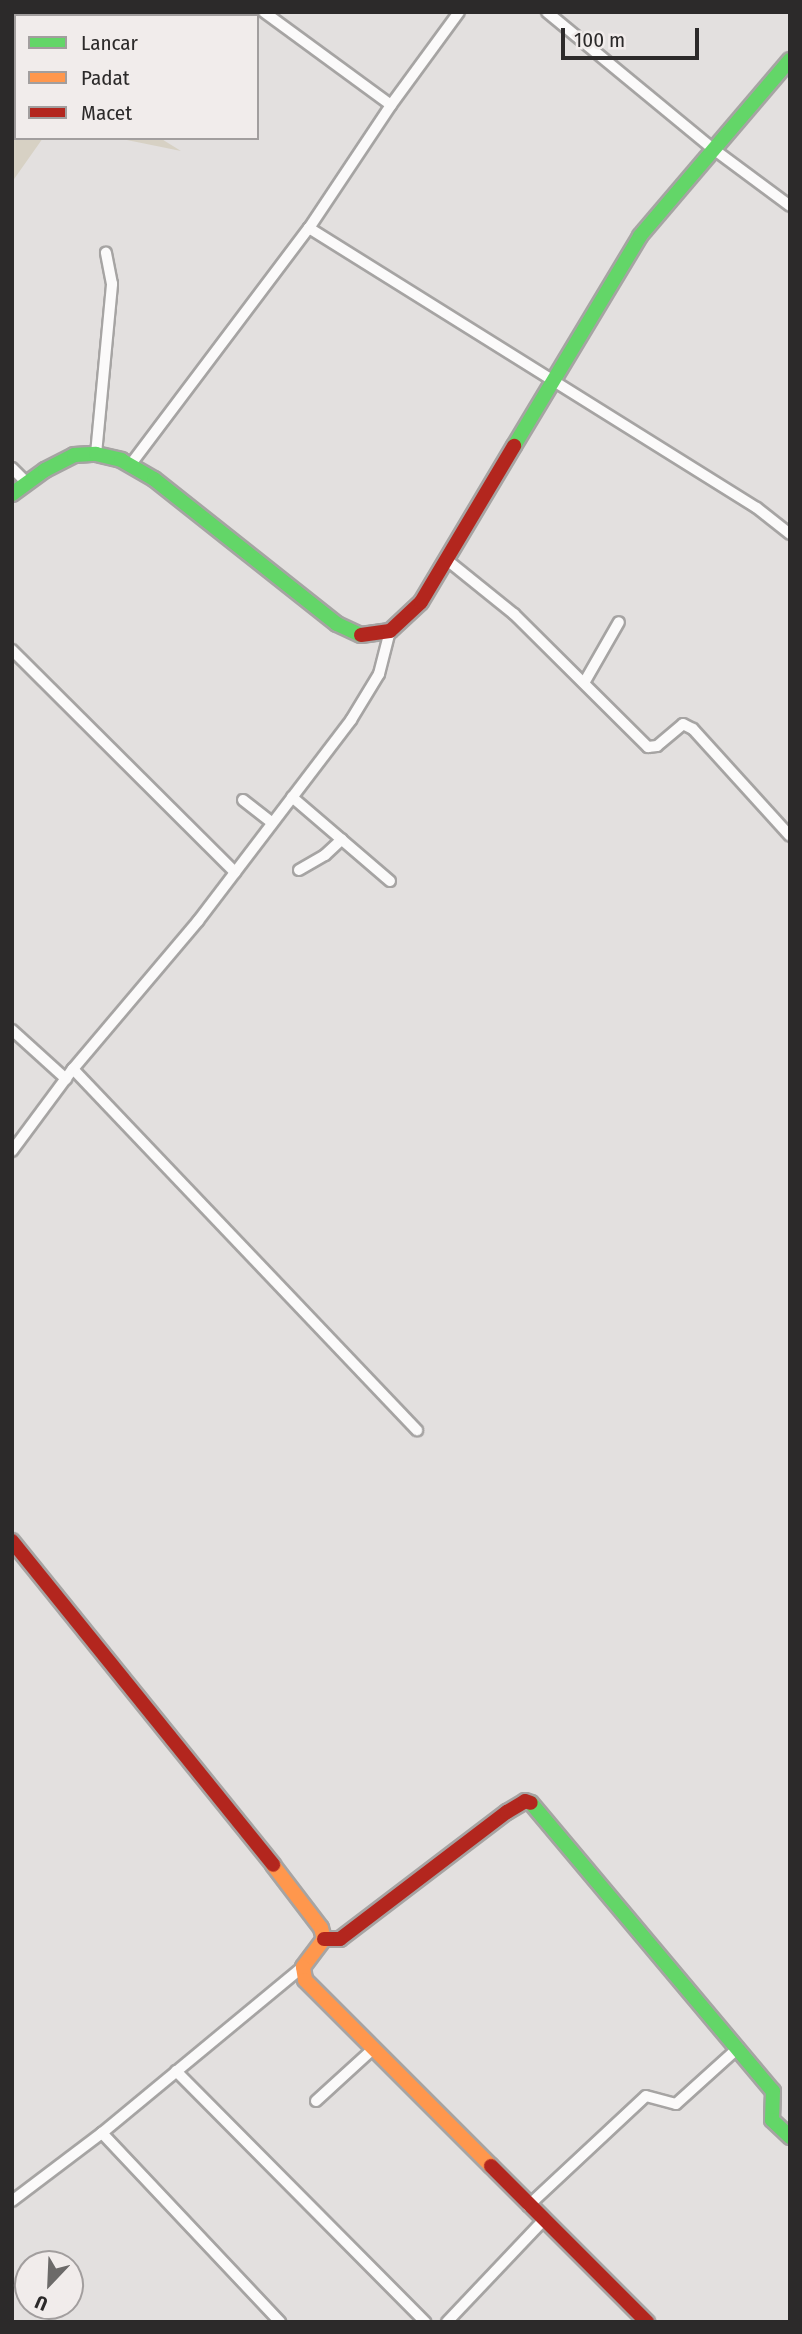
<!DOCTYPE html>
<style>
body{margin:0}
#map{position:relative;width:802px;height:2334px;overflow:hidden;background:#e3e0df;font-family:"Fira Sans Condensed",sans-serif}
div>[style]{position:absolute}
.green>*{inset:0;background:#d7d1c4}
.roads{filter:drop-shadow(2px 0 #a6a4a3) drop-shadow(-2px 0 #a6a4a3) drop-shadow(0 2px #a6a4a3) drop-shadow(0 -2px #a6a4a3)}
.street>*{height:10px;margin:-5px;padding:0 5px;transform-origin:5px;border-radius:5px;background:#fbfafa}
.fast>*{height:14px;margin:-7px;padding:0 7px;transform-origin:7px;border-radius:7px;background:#63d668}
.slow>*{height:14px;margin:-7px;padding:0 7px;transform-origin:7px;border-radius:7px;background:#ff974d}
.jam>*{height:14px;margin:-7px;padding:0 7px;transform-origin:7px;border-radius:7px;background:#b3261e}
span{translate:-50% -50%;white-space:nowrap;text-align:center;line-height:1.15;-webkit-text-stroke:5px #f1eceb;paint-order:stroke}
.frame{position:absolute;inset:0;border:14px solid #2c2a2a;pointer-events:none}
.legend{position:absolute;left:14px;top:14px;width:245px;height:126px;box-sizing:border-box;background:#f1eceb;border:2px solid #a29e9e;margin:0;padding:9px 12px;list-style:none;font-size:21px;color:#2c2a2a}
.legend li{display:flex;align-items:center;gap:14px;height:35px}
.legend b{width:35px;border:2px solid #a29e9e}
.north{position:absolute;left:14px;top:2250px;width:70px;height:70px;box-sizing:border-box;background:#f1eceb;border:2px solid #a29e9e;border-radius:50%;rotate:203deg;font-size:19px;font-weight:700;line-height:28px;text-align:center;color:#2c2a2a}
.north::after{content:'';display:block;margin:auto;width:24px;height:32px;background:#6c6a69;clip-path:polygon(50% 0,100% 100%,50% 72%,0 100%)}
.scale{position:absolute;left:561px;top:28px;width:138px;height:32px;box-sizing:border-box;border:4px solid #2c2a2a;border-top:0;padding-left:9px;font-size:21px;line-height:24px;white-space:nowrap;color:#2c2a2a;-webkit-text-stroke:5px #f1eceb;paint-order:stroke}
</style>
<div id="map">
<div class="green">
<i style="clip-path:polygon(12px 67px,16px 68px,16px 138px,43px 138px,12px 182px)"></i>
<i style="clip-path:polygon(117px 138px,160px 138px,181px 151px)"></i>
</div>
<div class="roads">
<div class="street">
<i style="left:264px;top:12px;width:157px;rotate:36.2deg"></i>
<i style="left:547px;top:12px;width:214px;rotate:39.5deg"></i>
<i style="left:712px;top:148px;width:97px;rotate:36.6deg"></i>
<i style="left:309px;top:228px;width:528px;rotate:32.01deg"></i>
<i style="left:757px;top:508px;width:42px;rotate:38.2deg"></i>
<i style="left:96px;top:454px;width:171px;rotate:-84.6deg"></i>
<i style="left:112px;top:284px;width:32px;rotate:-101deg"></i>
<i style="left:131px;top:464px;width:296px;rotate:-53deg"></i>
<i style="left:309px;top:228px;width:148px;rotate:-56.3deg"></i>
<i style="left:391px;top:105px;width:115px;rotate:-53.8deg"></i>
<i style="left:12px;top:468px;width:21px;rotate:45deg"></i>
<i style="left:447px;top:560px;width:86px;rotate:38.9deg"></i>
<i style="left:514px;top:614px;width:189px;rotate:44.8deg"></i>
<i style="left:648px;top:747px;width:9px;rotate:-6deg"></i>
<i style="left:657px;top:746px;width:34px;rotate:-40deg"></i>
<i style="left:683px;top:724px;width:11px;rotate:27deg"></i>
<i style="left:693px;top:729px;width:144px;rotate:47.8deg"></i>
<i style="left:12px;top:650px;width:315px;rotate:44.9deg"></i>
<i style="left:584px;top:683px;width:70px;rotate:-60.2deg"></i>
<i style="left:292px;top:797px;width:129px;rotate:40.6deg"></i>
<i style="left:243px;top:800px;width:37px;rotate:38deg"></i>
<i style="left:299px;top:870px;width:30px;rotate:-30deg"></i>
<i style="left:325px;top:855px;width:23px;rotate:-43deg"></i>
<i style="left:12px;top:1030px;width:73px;rotate:42.2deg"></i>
<i style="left:73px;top:1069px;width:499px;rotate:46.4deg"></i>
<i style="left:12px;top:1151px;width:102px;rotate:-53.4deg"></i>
<i style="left:73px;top:1069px;width:194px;rotate:-49.8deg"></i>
<i style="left:198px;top:921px;width:253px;rotate:-52.7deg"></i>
<i style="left:351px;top:720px;width:54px;rotate:-58.7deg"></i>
<i style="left:379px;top:674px;width:44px;rotate:-75.7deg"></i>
<i style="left:176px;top:2071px;width:354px;rotate:45.2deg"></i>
<i style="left:316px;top:2101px;width:77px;rotate:-42.4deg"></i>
<i style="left:102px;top:2133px;width:260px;rotate:46.7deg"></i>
<i style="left:12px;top:2201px;width:113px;rotate:-37.1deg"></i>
<i style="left:102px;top:2133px;width:261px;rotate:-39.6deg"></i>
<i style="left:528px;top:2206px;width:161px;rotate:-43deg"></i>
<i style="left:646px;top:2096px;width:31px;rotate:15deg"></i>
<i style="left:676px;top:2104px;width:84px;rotate:-42.1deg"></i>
<i style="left:447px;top:2322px;width:139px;rotate:-46.5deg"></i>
</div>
<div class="fast">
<i style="left:514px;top:446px;width:245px;rotate:-59deg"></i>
<i style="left:640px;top:236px;width:231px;rotate:-49.6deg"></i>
<i style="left:12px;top:494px;width:41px;rotate:-36deg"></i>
<i style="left:45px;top:470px;width:33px;rotate:-27deg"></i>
<i style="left:74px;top:455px;width:22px;rotate:-3deg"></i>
<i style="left:96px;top:454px;width:26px;rotate:13deg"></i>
<i style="left:121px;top:460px;width:38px;rotate:30deg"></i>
<i style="left:154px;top:479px;width:233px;rotate:38.4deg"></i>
<i style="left:337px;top:624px;width:26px;rotate:25deg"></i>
<i style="left:531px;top:1803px;width:376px;rotate:50deg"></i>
<i style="left:773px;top:2091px;width:29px;rotate:92deg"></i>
<i style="left:772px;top:2120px;width:25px;rotate:43deg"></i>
</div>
<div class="slow">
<i style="left:273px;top:1865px;width:79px;rotate:52.7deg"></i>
<i style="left:321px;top:1928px;width:11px;rotate:75deg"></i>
<i style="left:324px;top:1939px;width:35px;rotate:127deg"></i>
<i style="left:303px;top:1967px;width:13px;rotate:81deg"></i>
<i style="left:305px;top:1980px;width:263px;rotate:45deg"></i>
</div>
<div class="jam">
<i style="left:361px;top:635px;width:29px;rotate:-8deg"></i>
<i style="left:390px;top:631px;width:42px;rotate:-43.1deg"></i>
<i style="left:421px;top:602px;width:182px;rotate:-59.2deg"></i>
<i style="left:12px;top:1541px;width:416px;rotate:51.1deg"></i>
<i style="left:324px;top:1939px;width:16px"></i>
<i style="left:340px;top:1939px;width:210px;rotate:-37.3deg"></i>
<i style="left:507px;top:1812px;width:21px;rotate:-31deg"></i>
<i style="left:525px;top:1801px;width:6px;rotate:18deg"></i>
<i style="left:491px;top:2166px;width:221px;rotate:45deg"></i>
</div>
</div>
<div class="frame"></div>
<ul class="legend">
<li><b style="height:9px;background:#63d668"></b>Lancar</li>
<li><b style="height:9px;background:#ff974d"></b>Padat</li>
<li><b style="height:9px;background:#b3261e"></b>Macet</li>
</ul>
<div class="north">U</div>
<div class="scale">100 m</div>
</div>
